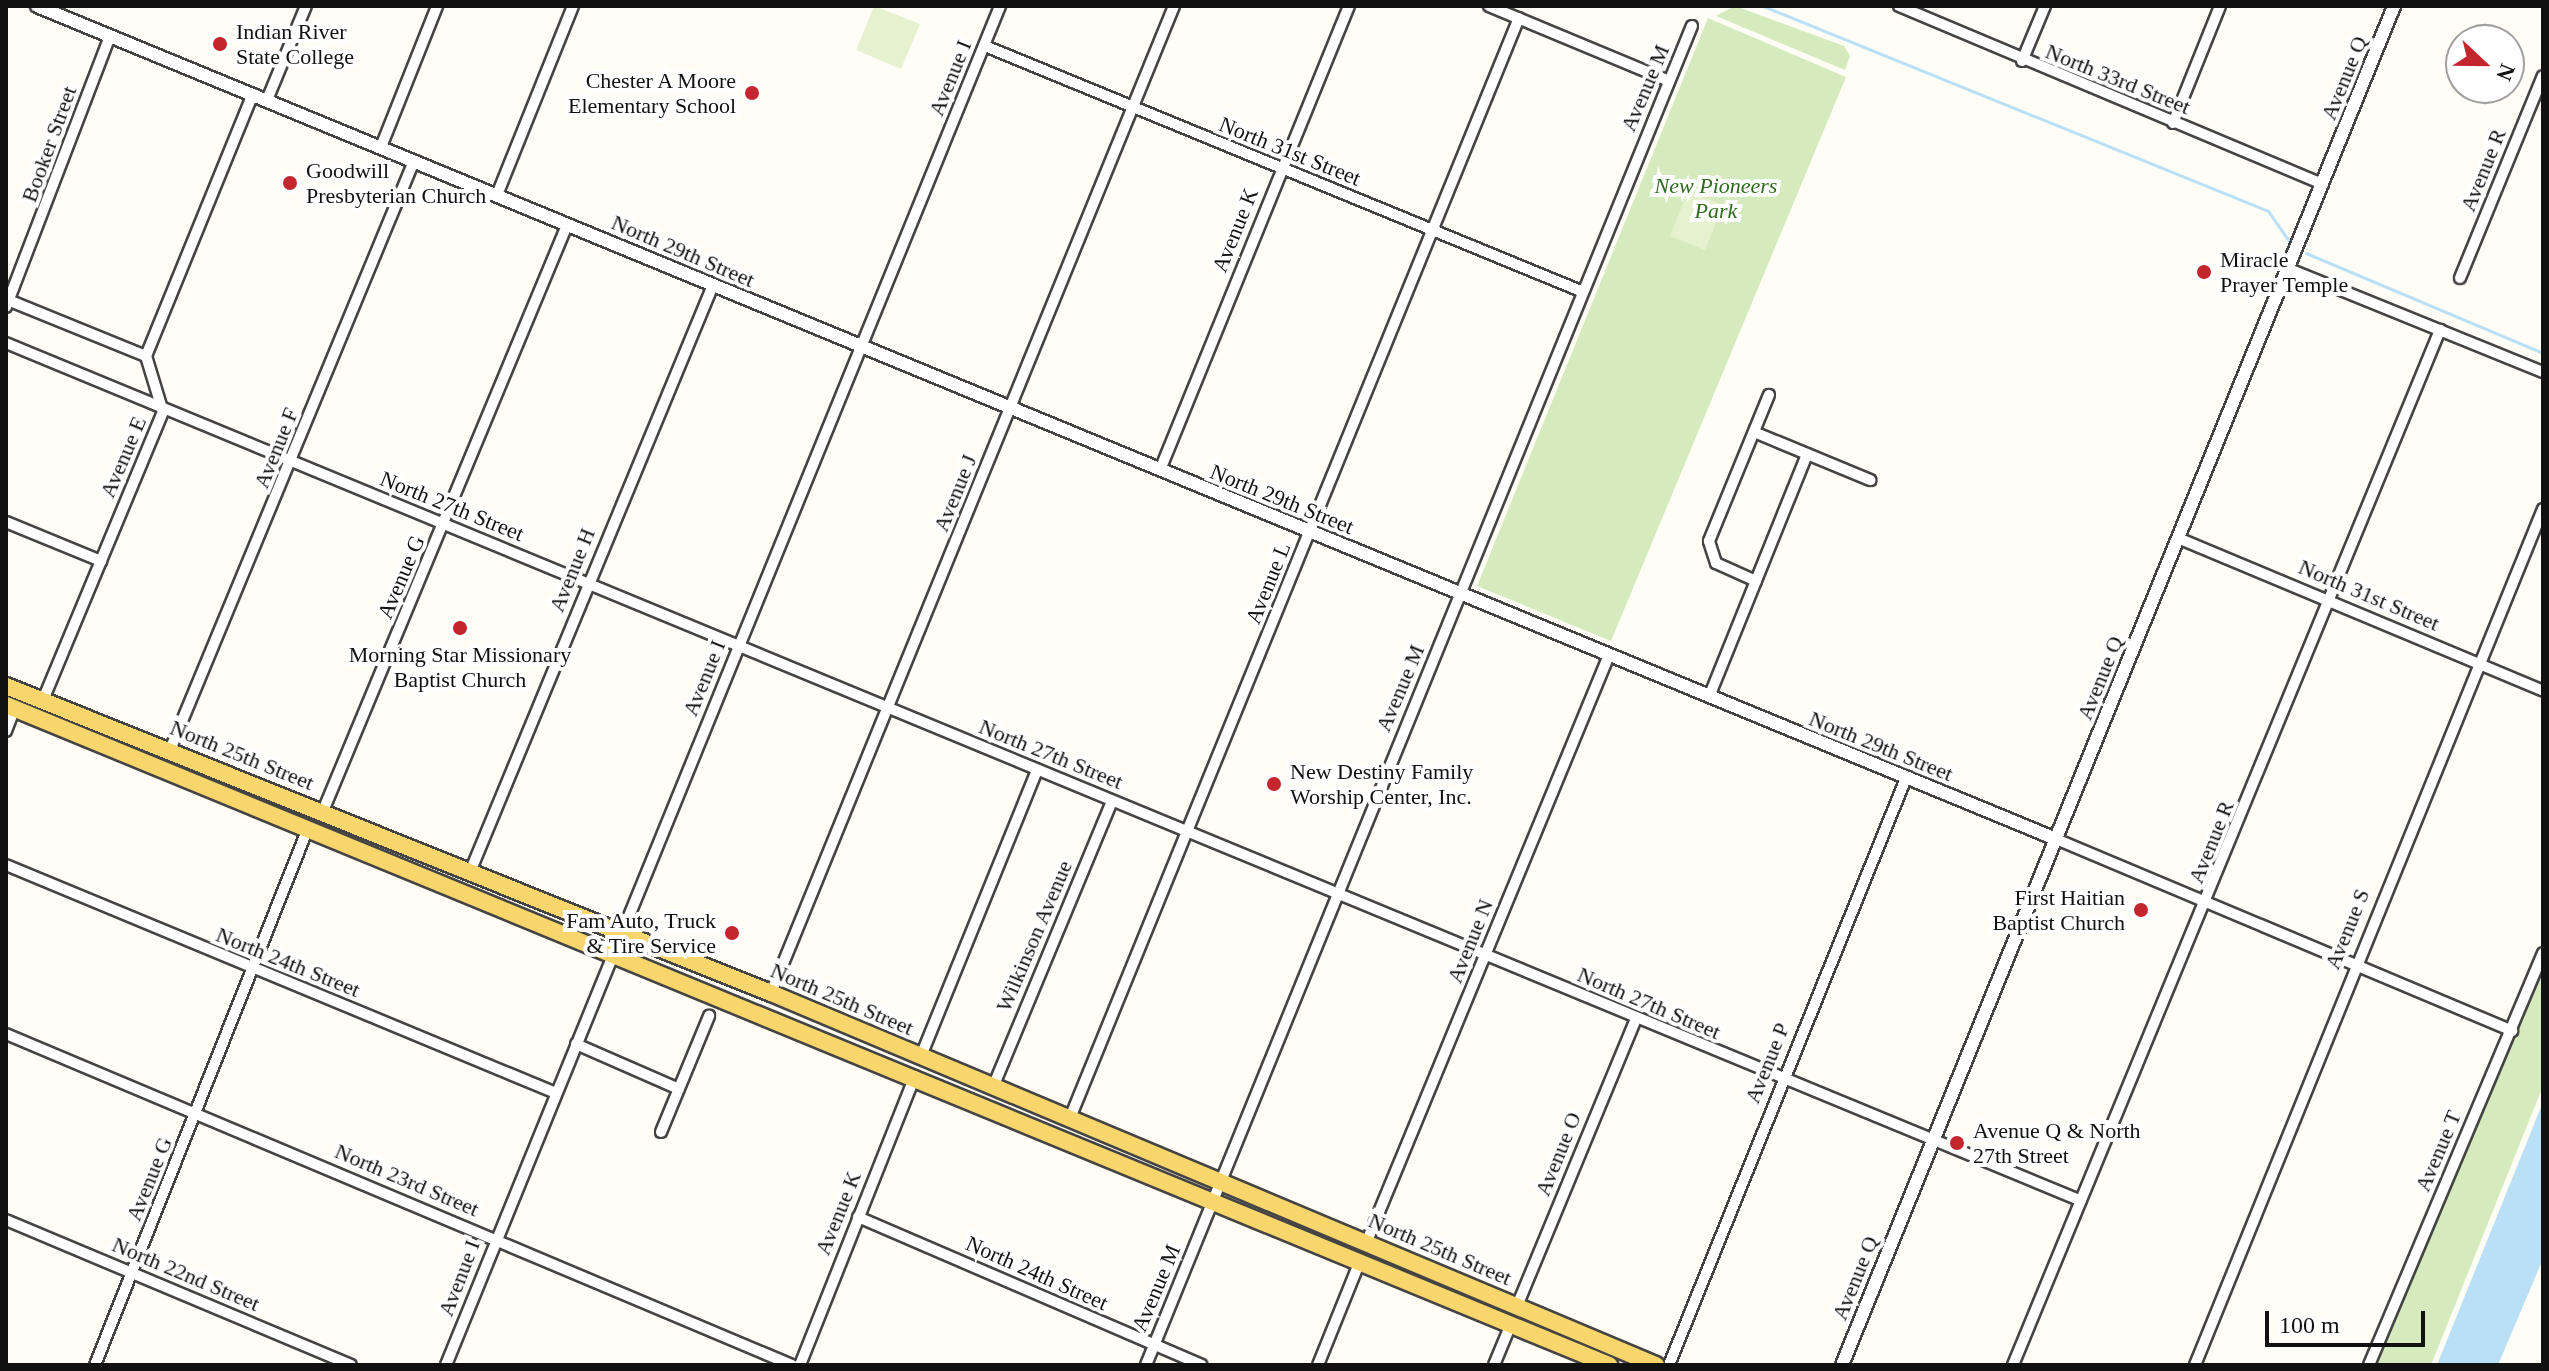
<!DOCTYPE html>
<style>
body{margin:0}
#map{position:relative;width:2549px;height:1371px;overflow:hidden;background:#fffdf5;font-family:Georgia,serif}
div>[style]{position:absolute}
.green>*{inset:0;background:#d5ebbd}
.pitch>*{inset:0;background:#e6f2cf}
.water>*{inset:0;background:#b9e0f7}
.stream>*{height:3px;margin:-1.5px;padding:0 1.5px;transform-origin:1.5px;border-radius:1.5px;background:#b9e0f7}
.roads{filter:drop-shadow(2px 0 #444) drop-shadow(-2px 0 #444) drop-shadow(0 2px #444) drop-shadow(0 -2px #444)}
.minor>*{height:10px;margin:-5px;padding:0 5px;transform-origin:5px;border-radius:5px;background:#fff}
.tertiary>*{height:12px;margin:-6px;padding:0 6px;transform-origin:6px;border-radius:6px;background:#fff}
.primary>*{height:16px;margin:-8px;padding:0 8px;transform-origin:8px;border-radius:8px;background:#f9d66b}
.dots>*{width:22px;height:22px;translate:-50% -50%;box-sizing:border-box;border:4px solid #fff;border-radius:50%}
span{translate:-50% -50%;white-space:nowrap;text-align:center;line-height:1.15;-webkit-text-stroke:8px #fff;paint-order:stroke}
.poi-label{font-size:22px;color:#111}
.left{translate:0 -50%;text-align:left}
.right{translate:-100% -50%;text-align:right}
.street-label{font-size:22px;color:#111}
.park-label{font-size:22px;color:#2f6b1f;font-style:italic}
.frame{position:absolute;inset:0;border:8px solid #111;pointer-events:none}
.north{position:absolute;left:2445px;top:24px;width:80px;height:80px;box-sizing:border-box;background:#fff;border:2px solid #a0a0a0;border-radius:50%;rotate:112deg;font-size:22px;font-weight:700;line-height:32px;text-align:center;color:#111}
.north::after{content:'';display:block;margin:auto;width:28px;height:36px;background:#c4262e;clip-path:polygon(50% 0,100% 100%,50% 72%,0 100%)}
.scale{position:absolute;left:2265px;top:1311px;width:160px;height:36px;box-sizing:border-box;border:4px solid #111;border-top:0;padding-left:10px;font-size:24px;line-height:28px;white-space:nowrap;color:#111;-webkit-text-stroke:6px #fff;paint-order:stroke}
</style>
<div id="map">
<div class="green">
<i style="clip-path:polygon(1735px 6px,1844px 46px,1850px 56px,1845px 70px,1716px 16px)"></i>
<i style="clip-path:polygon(1708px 18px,1846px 77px,1611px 641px,1477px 586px)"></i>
<i style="clip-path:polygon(2543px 970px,2543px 1086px,2431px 1365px,2375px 1365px)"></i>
</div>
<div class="pitch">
<i style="clip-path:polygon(874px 6px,920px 24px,901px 69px,856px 50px)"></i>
<i style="clip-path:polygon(1688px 191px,1723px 205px,1705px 250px,1670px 236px)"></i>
</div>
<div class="water">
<i style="clip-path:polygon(2543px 1102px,2543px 1259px,2498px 1365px,2437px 1365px)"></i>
</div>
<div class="stream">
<i style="left:1763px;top:6px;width:545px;rotate:22.09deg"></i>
<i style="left:2268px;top:211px;width:38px;rotate:55deg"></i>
<i style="left:2306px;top:253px;width:257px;rotate:22.9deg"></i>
</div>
<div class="roads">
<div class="minor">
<i style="left:1489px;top:6px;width:195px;rotate:22.6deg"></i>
<i style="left:1899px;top:6px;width:460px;rotate:22.8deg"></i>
<i style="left:985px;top:46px;width:644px;rotate:22.35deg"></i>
<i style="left:2022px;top:61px;width:60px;rotate:-67.3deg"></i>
<i style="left:267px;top:100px;width:102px;rotate:-67.5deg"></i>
<i style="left:2173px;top:123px;width:126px;rotate:-68.1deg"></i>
<i style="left:381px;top:147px;width:152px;rotate:-68.3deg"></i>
<i style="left:497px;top:195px;width:204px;rotate:-68.1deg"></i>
<i style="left:2289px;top:269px;width:274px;rotate:22.1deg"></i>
<i style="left:2460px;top:278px;width:218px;rotate:-67.7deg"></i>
<i style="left:8px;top:300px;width:149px;rotate:22.1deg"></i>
<i style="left:6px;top:307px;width:290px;rotate:-69deg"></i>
<i style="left:6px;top:343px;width:2245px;rotate:22.46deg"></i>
<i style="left:1754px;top:432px;width:126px;rotate:22.5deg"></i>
<i style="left:1160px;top:470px;width:501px;rotate:-67.84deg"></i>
<i style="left:6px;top:522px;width:103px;rotate:22.3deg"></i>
<i style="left:2178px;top:538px;width:396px;rotate:22.7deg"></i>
<i style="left:1756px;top:581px;width:44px;rotate:-155.8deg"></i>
<i style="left:1716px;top:563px;width:23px;rotate:-108deg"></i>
<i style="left:1709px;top:541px;width:158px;rotate:-67.7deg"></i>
<i style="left:1709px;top:697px;width:262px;rotate:-68deg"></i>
<i style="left:43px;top:700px;width:312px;rotate:-67.4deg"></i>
<i style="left:163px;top:412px;width:59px;rotate:-106.9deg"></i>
<i style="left:146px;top:356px;width:283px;rotate:-67.8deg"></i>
<i style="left:6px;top:731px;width:25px;rotate:-69deg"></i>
<i style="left:170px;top:750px;width:638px;rotate:-67.5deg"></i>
<i style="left:323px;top:811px;width:635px;rotate:-67.39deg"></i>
<i style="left:2056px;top:839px;width:495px;rotate:22.8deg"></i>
<i style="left:6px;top:865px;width:595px;rotate:22.52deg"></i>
<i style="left:470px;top:872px;width:635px;rotate:-67.51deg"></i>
<i style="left:771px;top:993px;width:1066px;rotate:-67.79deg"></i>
<i style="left:6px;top:1034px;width:853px;rotate:22.84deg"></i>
<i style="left:576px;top:1044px;width:112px;rotate:23.6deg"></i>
<i style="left:921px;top:1056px;width:309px;rotate:-67.9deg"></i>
<i style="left:993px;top:1087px;width:310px;rotate:-67.4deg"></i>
<i style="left:1070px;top:1118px;width:1188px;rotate:-67.8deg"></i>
<i style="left:661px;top:1132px;width:126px;rotate:-67.5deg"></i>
<i style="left:858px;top:1217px;width:374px;rotate:23.3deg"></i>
<i style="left:6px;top:1220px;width:374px;rotate:22.8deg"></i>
<i style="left:1367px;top:1241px;width:634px;rotate:-67.56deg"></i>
<i style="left:1517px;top:1306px;width:312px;rotate:-67.5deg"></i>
<i style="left:95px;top:1365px;width:578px;rotate:-68.36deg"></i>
<i style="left:446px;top:1365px;width:1468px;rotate:-67.82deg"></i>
<i style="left:800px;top:1365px;width:311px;rotate:-68.3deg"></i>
<i style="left:1146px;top:1365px;width:1446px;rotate:-67.82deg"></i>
<i style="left:1318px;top:1365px;width:112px;rotate:-68deg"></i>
<i style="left:1494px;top:1365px;width:44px;rotate:-67.5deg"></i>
<i style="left:1669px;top:1365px;width:633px;rotate:-68.01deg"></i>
<i style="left:2013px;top:1365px;width:1120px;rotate:-67.58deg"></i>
<i style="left:2195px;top:1365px;width:924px;rotate:-67.88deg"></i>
<i style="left:2369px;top:1365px;width:447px;rotate:-67.1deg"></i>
</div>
<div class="tertiary">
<i style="left:37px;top:6px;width:2184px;rotate:22.42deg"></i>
<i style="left:1842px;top:1365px;width:1467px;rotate:-67.89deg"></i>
</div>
<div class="primary">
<i style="left:6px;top:686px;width:824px;rotate:21.87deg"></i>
<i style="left:771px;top:993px;width:960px;rotate:22.8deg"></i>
<i style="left:6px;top:705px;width:1734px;rotate:22.38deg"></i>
</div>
</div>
<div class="dots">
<i style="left:220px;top:44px;background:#c4262e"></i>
<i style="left:752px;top:93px;background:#c4262e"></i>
<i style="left:290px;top:183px;background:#c4262e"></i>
<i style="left:2204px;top:272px;background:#c4262e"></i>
<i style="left:460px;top:628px;background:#c4262e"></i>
<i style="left:1274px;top:784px;background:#c4262e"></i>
<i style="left:2141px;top:910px;background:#c4262e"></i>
<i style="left:732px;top:933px;background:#c4262e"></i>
<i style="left:1957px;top:1143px;background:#c4262e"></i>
</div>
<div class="poi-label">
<span class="left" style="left:236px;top:44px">Indian River<br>State College</span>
<span class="right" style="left:736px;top:93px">Chester A Moore<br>Elementary School</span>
<span class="left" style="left:306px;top:183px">Goodwill<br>Presbyterian Church</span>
<span class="left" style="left:2220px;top:272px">Miracle<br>Prayer Temple</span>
<span style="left:460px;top:667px">Morning Star Missionary<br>Baptist Church</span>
<span class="left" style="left:1290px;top:784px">New Destiny Family<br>Worship Center, Inc.</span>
<span class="right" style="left:2125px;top:910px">First Haitian<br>Baptist Church</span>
<span class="right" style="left:716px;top:933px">Fam Auto, Truck<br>&amp; Tire Service</span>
<span class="left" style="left:1973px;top:1143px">Avenue Q &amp; North<br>27th Street</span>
</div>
<div class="street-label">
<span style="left:950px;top:78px;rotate:-68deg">Avenue I</span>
<span style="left:2344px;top:78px;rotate:-68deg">Avenue Q</span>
<span style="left:2118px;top:79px;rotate:22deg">North 33rd Street</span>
<span style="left:1645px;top:88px;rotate:-67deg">Avenue M</span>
<span style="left:49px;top:144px;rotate:-70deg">Booker Street</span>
<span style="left:1290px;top:151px;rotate:22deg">North 31st Street</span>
<span style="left:2483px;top:170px;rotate:-68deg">Avenue R</span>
<span style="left:1235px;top:230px;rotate:-68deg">Avenue K</span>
<span style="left:683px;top:251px;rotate:23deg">North 29th Street</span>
<span style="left:276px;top:448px;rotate:-68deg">Avenue F</span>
<span style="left:123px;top:457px;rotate:-67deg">Avenue E</span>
<span style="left:955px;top:493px;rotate:-68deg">Avenue J</span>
<span style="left:1282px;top:499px;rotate:22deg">North 29th Street</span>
<span style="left:452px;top:506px;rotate:22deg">North 27th Street</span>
<span style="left:572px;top:570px;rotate:-68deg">Avenue H</span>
<span style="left:401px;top:577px;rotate:-67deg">Avenue G</span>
<span style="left:1268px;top:583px;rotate:-68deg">Avenue L</span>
<span style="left:2369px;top:595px;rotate:23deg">North 31st Street</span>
<span style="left:704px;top:678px;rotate:-68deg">Avenue I</span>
<span style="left:2100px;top:678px;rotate:-68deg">Avenue Q</span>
<span style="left:1400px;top:688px;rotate:-67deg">Avenue M</span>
<span style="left:1881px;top:746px;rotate:22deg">North 29th Street</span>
<span style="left:1051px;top:754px;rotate:22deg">North 27th Street</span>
<span style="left:242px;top:755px;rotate:22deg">North 25th Street</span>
<span style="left:2211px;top:842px;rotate:-68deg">Avenue R</span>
<span style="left:2347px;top:929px;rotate:-68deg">Avenue S</span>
<span style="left:1034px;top:936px;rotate:-67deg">Wilkinson Avenue</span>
<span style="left:1470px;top:941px;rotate:-68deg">Avenue N</span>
<span style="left:288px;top:962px;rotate:22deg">North 24th Street</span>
<span style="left:842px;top:999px;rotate:23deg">North 25th Street</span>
<span style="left:1649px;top:1003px;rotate:23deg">North 27th Street</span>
<span style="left:1767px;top:1063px;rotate:-68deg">Avenue P</span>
<span style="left:2438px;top:1151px;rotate:-67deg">Avenue T</span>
<span style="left:1558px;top:1154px;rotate:-68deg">Avenue O</span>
<span style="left:149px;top:1179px;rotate:-68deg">Avenue G</span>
<span style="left:407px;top:1180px;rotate:23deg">North 23rd Street</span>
<span style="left:838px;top:1213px;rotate:-68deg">Avenue K</span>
<span style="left:1440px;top:1249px;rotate:23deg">North 25th Street</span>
<span style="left:1037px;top:1273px;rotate:24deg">North 24th Street</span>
<span style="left:186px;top:1274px;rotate:23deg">North 22nd Street</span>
<span style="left:459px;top:1278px;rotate:-69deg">Avenue I</span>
<span style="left:1855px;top:1278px;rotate:-68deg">Avenue Q</span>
<span style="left:1156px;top:1288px;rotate:-67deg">Avenue M</span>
</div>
<div class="park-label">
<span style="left:1716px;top:198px">New Pioneers<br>Park</span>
</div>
<div class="frame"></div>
<div class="north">N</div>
<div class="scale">100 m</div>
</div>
